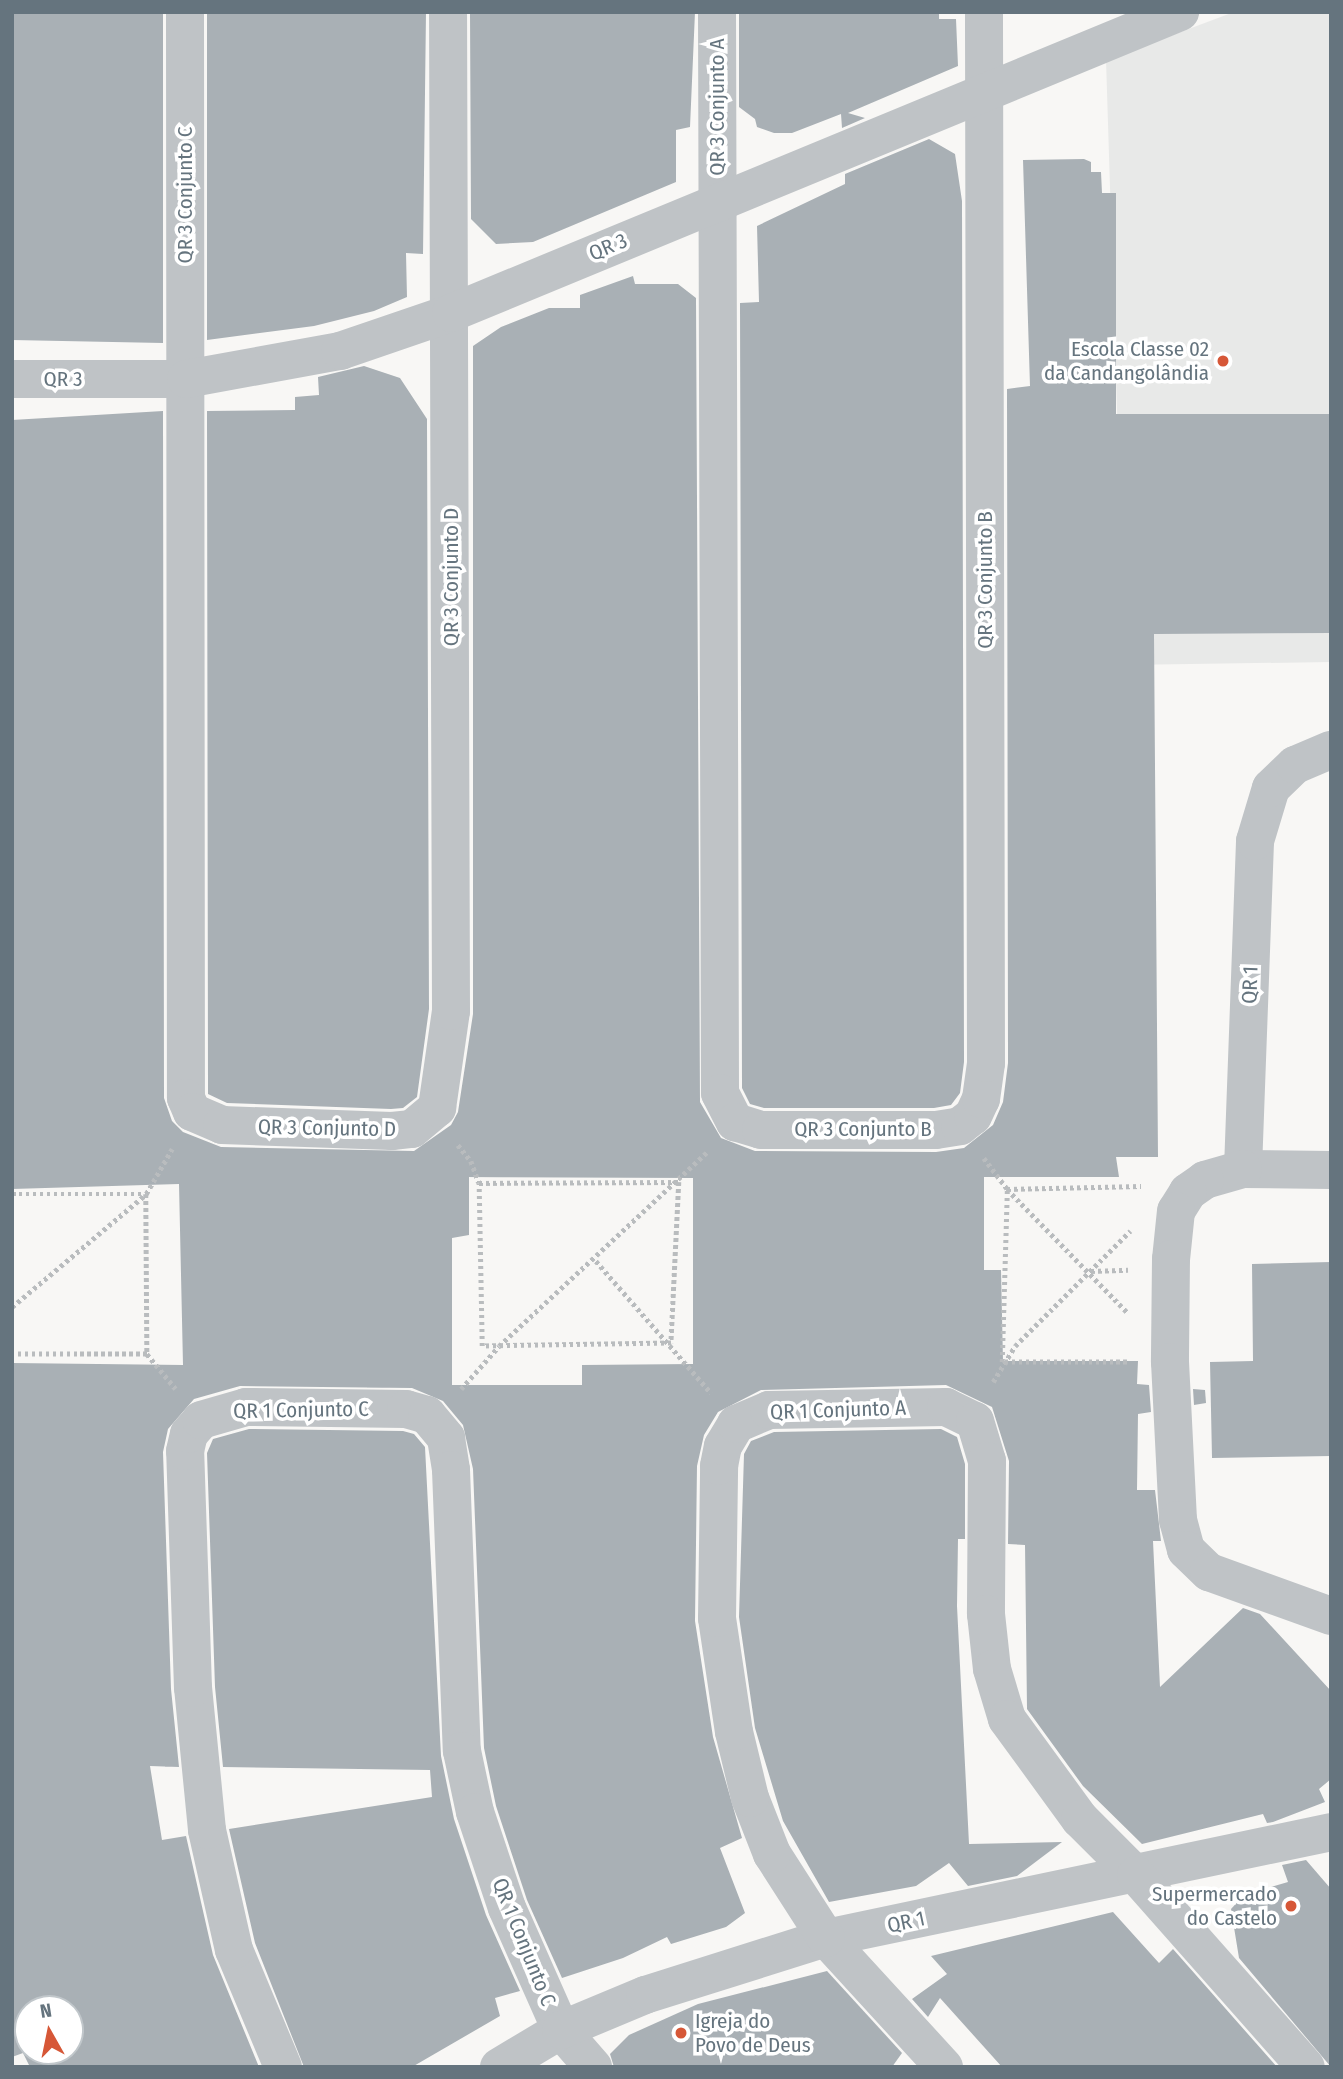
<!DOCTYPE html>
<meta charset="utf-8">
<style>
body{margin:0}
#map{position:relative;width:1343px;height:2079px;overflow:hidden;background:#f8f7f5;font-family:"Fira Sans Condensed",sans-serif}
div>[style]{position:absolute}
.built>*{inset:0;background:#e8e9e8}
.building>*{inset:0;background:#a9b0b5}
.path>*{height:4.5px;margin-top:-2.25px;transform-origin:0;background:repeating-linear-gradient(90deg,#b9bcbe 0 3.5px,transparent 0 7px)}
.minor>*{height:38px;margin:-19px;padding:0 19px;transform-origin:19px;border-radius:19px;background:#bfc3c6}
.dots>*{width:19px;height:19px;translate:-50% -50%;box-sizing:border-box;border:4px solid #fff;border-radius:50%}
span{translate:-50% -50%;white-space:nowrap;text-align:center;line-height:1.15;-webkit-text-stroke:7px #fff;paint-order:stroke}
.street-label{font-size:21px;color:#65747e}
.poi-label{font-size:21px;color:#65747e}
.right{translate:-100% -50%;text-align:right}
.left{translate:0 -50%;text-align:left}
.frame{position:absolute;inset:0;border:14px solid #65747e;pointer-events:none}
.north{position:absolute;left:14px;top:1995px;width:70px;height:70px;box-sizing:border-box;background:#fff;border:2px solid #c1c7cb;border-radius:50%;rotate:351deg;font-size:19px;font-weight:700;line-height:28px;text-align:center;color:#65747e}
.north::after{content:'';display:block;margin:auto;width:24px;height:32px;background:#d65737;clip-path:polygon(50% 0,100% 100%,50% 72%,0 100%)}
</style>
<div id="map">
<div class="built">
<i style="clip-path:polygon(1234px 12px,1331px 12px,1331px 662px,1125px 665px,1106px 60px)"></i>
</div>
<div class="building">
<i style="clip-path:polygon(12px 12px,163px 12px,163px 343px,12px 340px)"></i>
<i style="clip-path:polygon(207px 12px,426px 12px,423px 254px,406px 253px,407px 297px,374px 311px,314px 326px,207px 340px)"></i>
<i style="clip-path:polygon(470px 12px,695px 12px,690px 127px,676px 130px,676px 182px,533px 242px,496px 244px,471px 219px)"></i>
<i style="clip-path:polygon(739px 12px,939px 12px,939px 19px,956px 19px,958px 66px,848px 113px,865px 118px,842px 128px,841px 114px,792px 133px,774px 133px,757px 127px,755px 119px,739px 107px)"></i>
<i style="clip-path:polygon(929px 139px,955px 154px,962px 201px,964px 1062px,960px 1093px,951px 1105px,934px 1108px,764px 1108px,750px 1104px,742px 1088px,740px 303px,759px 302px,757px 226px,845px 184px,845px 174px)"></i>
<i style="clip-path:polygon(evenodd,1084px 159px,1091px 162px,1091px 172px,1101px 172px,1102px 193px,1116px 193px,1116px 414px,1331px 414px,1331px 633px,1154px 634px,1158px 1157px,1116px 1157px,1119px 1177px,984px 1177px,984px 1270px,1001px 1270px,1003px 1361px,1138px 1361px,1137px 1384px,1149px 1385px,1151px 1412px,1138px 1414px,1137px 1490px,1155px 1490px,1161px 1541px,1153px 1541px,1160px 1687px,1243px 1608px,1260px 1614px,1331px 1691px,1331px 1779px,1319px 1789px,1325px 1802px,1273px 1822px,1267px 1823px,1263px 1814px,1142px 1844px,1083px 1786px,1027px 1709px,1025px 1545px,1008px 1544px,1009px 1461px,992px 1407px,946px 1385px,761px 1390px,718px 1412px,704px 1435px,697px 1466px,695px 1621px,713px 1737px,742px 1838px,720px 1848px,745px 1913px,726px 1927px,671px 1944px,667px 1937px,623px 1958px,562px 1978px,527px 1900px,496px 1806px,484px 1748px,473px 1469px,463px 1425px,443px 1401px,412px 1388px,240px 1386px,194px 1399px,168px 1429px,163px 1452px,171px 1689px,179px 1767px,150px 1766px,162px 1840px,186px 1836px,213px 1955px,259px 2067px,30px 2067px,23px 2053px,12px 2057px,12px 1363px,183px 1365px,179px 1184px,12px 1189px,12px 420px,163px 411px,164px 1098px,172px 1121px,183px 1132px,221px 1147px,414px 1151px,451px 1125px,458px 1112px,473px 1014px,473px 346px,501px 327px,549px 308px,580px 308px,580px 295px,633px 276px,635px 284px,678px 284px,696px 298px,700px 1102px,721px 1138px,755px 1151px,936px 1152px,964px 1148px,993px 1125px,1003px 1102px,1008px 1063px,1007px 389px,1030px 386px,1023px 160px,1084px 159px,469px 1177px,693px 1178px,693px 1364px,582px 1365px,582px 1385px,452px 1385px,452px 1238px,469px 1235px,469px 1177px,1084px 159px,28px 2009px,70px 2009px,70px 2051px,28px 2051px,28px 2009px)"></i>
<i style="clip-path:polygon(364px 366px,400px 378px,427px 419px,429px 1009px,417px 1097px,403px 1108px,391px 1109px,227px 1103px,208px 1094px,207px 411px,295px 410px,295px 397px,319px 395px,318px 377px)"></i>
<i style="clip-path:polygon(1331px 1262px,1331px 1456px,1212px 1458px,1210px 1362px,1253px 1361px,1252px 1264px)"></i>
<i style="clip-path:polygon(1193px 1389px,1205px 1390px,1206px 1403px,1194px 1405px)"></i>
<i style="clip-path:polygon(249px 1429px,403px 1431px,414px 1434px,425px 1447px,441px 1756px,454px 1819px,486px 1915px,520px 1991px,495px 1998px,500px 2016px,412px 2067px,304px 2067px,255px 1943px,229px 1829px,432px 1797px,430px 1770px,223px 1767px,215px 1687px,207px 1453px,213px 1439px)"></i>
<i style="clip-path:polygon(941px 1429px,957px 1437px,965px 1464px,965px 1539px,958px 1539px,957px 1606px,969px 1844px,1062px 1842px,1017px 1876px,968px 1886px,949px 1863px,916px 1886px,829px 1902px,783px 1821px,755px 1728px,739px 1617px,744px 1454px,751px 1441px,774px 1432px)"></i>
<i style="clip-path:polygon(1306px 1860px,1331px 1889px,1331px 2067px,1239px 1958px,1231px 1909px,1244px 1895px,1288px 1882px,1282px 1865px)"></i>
<i style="clip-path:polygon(1113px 1912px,1159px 1963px,1173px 1949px,1277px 2067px,1002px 2067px,940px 1998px,928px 2017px,912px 1999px,947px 1974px,931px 1956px)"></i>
<i style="clip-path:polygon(827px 1971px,902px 2053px,892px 2067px,614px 2067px,610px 2054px,629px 2035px,698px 2004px)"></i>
</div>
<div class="path">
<i style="left:458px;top:1145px;width:21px;rotate:51deg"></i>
<i style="left:471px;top:1161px;width:23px;rotate:70deg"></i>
<i style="left:984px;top:1158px;width:39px;rotate:53deg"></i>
<i style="left:1007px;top:1189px;width:173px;rotate:45.7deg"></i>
<i style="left:679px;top:1182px;width:161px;rotate:92.8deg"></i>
<i style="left:671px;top:1343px;width:189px;rotate:179.1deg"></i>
<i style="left:482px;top:1346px;width:163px;rotate:-91.1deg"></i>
<i style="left:479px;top:1183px;width:200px;rotate:-0.3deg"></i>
<i style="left:12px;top:1194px;width:134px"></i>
<i style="left:146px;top:1194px;width:160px;rotate:89.6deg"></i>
<i style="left:147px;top:1354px;width:135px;rotate:180deg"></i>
<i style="left:596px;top:1261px;width:175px;rotate:48.9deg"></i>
<i style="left:1091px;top:1271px;width:37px;rotate:-2deg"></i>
<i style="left:12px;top:1307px;width:175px;rotate:-40.1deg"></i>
<i style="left:146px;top:1194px;width:52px;rotate:-60deg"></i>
<i style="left:147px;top:1354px;width:45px;rotate:50.4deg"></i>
<i style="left:1127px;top:1362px;width:125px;rotate:180deg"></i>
<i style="left:1002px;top:1362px;width:173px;rotate:-88.3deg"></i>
<i style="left:1007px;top:1189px;width:134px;rotate:-1.3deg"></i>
<i style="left:993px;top:1382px;width:42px;rotate:-58.6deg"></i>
<i style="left:1015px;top:1346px;width:163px;rotate:-45deg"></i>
<i style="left:461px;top:1389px;width:57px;rotate:-48.5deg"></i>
<i style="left:499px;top:1346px;width:284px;rotate:-43deg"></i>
</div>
<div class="minor">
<i style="left:185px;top:12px;width:1086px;rotate:89.95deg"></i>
<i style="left:186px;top:1098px;width:15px;rotate:67deg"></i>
<i style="left:192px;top:1112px;width:33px;rotate:23deg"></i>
<i style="left:222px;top:1125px;width:170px;rotate:2deg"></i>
<i style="left:392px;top:1131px;width:20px;rotate:-6deg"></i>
<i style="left:412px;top:1129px;width:33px;rotate:-40deg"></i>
<i style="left:437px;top:1108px;width:98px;rotate:-81.8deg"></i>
<i style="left:451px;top:1011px;width:999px;rotate:-90.17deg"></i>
<i style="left:717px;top:12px;width:1081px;rotate:89.84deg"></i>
<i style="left:720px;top:1093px;width:33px;rotate:63deg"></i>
<i style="left:735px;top:1122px;width:27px;rotate:17deg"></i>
<i style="left:761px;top:1130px;width:175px"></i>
<i style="left:936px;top:1130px;width:24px;rotate:-9deg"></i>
<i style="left:960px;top:1126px;width:16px;rotate:-38deg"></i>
<i style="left:973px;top:1116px;width:19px;rotate:-65deg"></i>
<i style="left:981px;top:1099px;width:36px;rotate:-82deg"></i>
<i style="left:986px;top:1063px;width:1051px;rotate:-90.11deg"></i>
<i style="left:12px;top:379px;width:174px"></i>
<i style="left:186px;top:379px;width:157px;rotate:-10.3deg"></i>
<i style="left:340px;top:351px;width:117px;rotate:-18.9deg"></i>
<i style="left:451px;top:313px;width:789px;rotate:-22.44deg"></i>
<i style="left:1243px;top:1169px;width:328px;rotate:-87.9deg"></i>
<i style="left:1255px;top:841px;width:55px;rotate:-73.2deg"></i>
<i style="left:1271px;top:788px;width:33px;rotate:-44deg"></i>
<i style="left:1295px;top:765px;width:39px;rotate:-23deg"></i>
<i style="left:1331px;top:1170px;width:88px;rotate:-179.3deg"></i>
<i style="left:1243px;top:1169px;width:40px;rotate:164deg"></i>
<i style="left:1205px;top:1180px;width:21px;rotate:145deg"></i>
<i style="left:1188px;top:1192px;width:22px;rotate:122deg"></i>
<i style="left:1176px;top:1211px;width:48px;rotate:95.9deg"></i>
<i style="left:1171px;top:1259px;width:103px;rotate:90.6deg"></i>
<i style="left:1170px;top:1362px;width:158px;rotate:87.1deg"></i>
<i style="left:1178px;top:1520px;width:31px;rotate:75deg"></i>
<i style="left:1186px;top:1550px;width:32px;rotate:44deg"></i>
<i style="left:1209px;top:1572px;width:130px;rotate:19.8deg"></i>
<i style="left:283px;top:2067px;width:127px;rotate:-112.7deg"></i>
<i style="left:234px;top:1950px;width:123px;rotate:-102.7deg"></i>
<i style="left:207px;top:1830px;width:143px;rotate:-95.6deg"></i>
<i style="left:193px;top:1688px;width:237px;rotate:-91.9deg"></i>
<i style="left:185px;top:1451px;width:17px;rotate:-77deg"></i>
<i style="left:189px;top:1434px;width:18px;rotate:-49deg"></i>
<i style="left:201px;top:1420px;width:47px;rotate:-16.1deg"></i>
<i style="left:246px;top:1407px;width:160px;rotate:0.7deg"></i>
<i style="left:406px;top:1409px;width:22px;rotate:16deg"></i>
<i style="left:427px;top:1415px;width:30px;rotate:50deg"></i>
<i style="left:446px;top:1438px;width:32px;rotate:81deg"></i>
<i style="left:451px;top:1470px;width:281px;rotate:87.8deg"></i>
<i style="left:462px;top:1751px;width:62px;rotate:78deg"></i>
<i style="left:475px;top:1812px;width:101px;rotate:71.6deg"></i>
<i style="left:507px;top:1908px;width:133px;rotate:66.1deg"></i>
<i style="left:561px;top:2030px;width:49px;rotate:49.1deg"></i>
<i style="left:499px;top:2067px;width:72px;rotate:-30.8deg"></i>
<i style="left:561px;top:2030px;width:91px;rotate:-22.6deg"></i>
<i style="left:645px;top:1995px;width:190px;rotate:-17.5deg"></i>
<i style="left:826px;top:1938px;width:516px;rotate:-11.85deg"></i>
<i style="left:944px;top:2067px;width:175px;rotate:-132.5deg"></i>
<i style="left:826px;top:1938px;width:100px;rotate:-122.7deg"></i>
<i style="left:772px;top:1854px;width:60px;rotate:-111.4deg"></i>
<i style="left:750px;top:1798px;width:68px;rotate:-103.6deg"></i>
<i style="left:734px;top:1732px;width:115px;rotate:-98.5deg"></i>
<i style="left:717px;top:1618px;width:152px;rotate:-89.2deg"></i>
<i style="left:719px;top:1466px;width:20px;rotate:-79deg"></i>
<i style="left:723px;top:1446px;width:26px;rotate:-59deg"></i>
<i style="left:736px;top:1424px;width:36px;rotate:-23deg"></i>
<i style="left:769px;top:1410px;width:177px;rotate:-1deg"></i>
<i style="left:946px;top:1407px;width:32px;rotate:26deg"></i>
<i style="left:975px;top:1421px;width:42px;rotate:73.3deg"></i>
<i style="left:987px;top:1461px;width:153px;rotate:90.4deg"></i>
<i style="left:986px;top:1614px;width:55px;rotate:83.8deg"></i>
<i style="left:992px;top:1669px;width:52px;rotate:73.3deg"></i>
<i style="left:1007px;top:1719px;width:124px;rotate:53.9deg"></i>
<i style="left:1080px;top:1819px;width:79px;rotate:45deg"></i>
<i style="left:1136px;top:1875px;width:256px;rotate:48.5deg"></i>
</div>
<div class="dots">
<i style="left:1223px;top:361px;background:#d65737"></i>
<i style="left:1291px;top:1906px;background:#d65737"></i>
<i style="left:681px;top:2033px;background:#d65737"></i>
</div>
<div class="street-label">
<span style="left:717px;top:107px;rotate:-90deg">QR 3 Conjunto A</span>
<span style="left:185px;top:195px;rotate:-90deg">QR 3 Conjunto C</span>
<span style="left:608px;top:247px;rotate:-23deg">QR 3</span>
<span style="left:63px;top:379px">QR 3</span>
<span style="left:451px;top:577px;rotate:-90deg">QR 3 Conjunto D</span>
<span style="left:985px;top:580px;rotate:-90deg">QR 3 Conjunto B</span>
<span style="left:1250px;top:985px;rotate:-88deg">QR 1</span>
<span style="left:327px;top:1128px;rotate:1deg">QR 3 Conjunto D</span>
<span style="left:863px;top:1129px">QR 3 Conjunto B</span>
<span style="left:301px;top:1410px;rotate:-1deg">QR 1 Conjunto C</span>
<span style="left:838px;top:1410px;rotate:-2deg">QR 1 Conjunto A</span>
<span style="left:906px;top:1922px;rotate:-12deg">QR 1</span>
<span style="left:524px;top:1942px;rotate:68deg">QR 1 Conjunto C</span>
</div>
<div class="poi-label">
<span class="right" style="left:1209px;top:361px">Escola Classe 02<br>da Candangolândia</span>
<span class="right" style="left:1277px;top:1906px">Supermercado<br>do Castelo</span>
<span class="left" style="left:695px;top:2033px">Igreja do<br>Povo de Deus</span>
</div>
<div class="frame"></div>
<div class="north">N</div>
</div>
